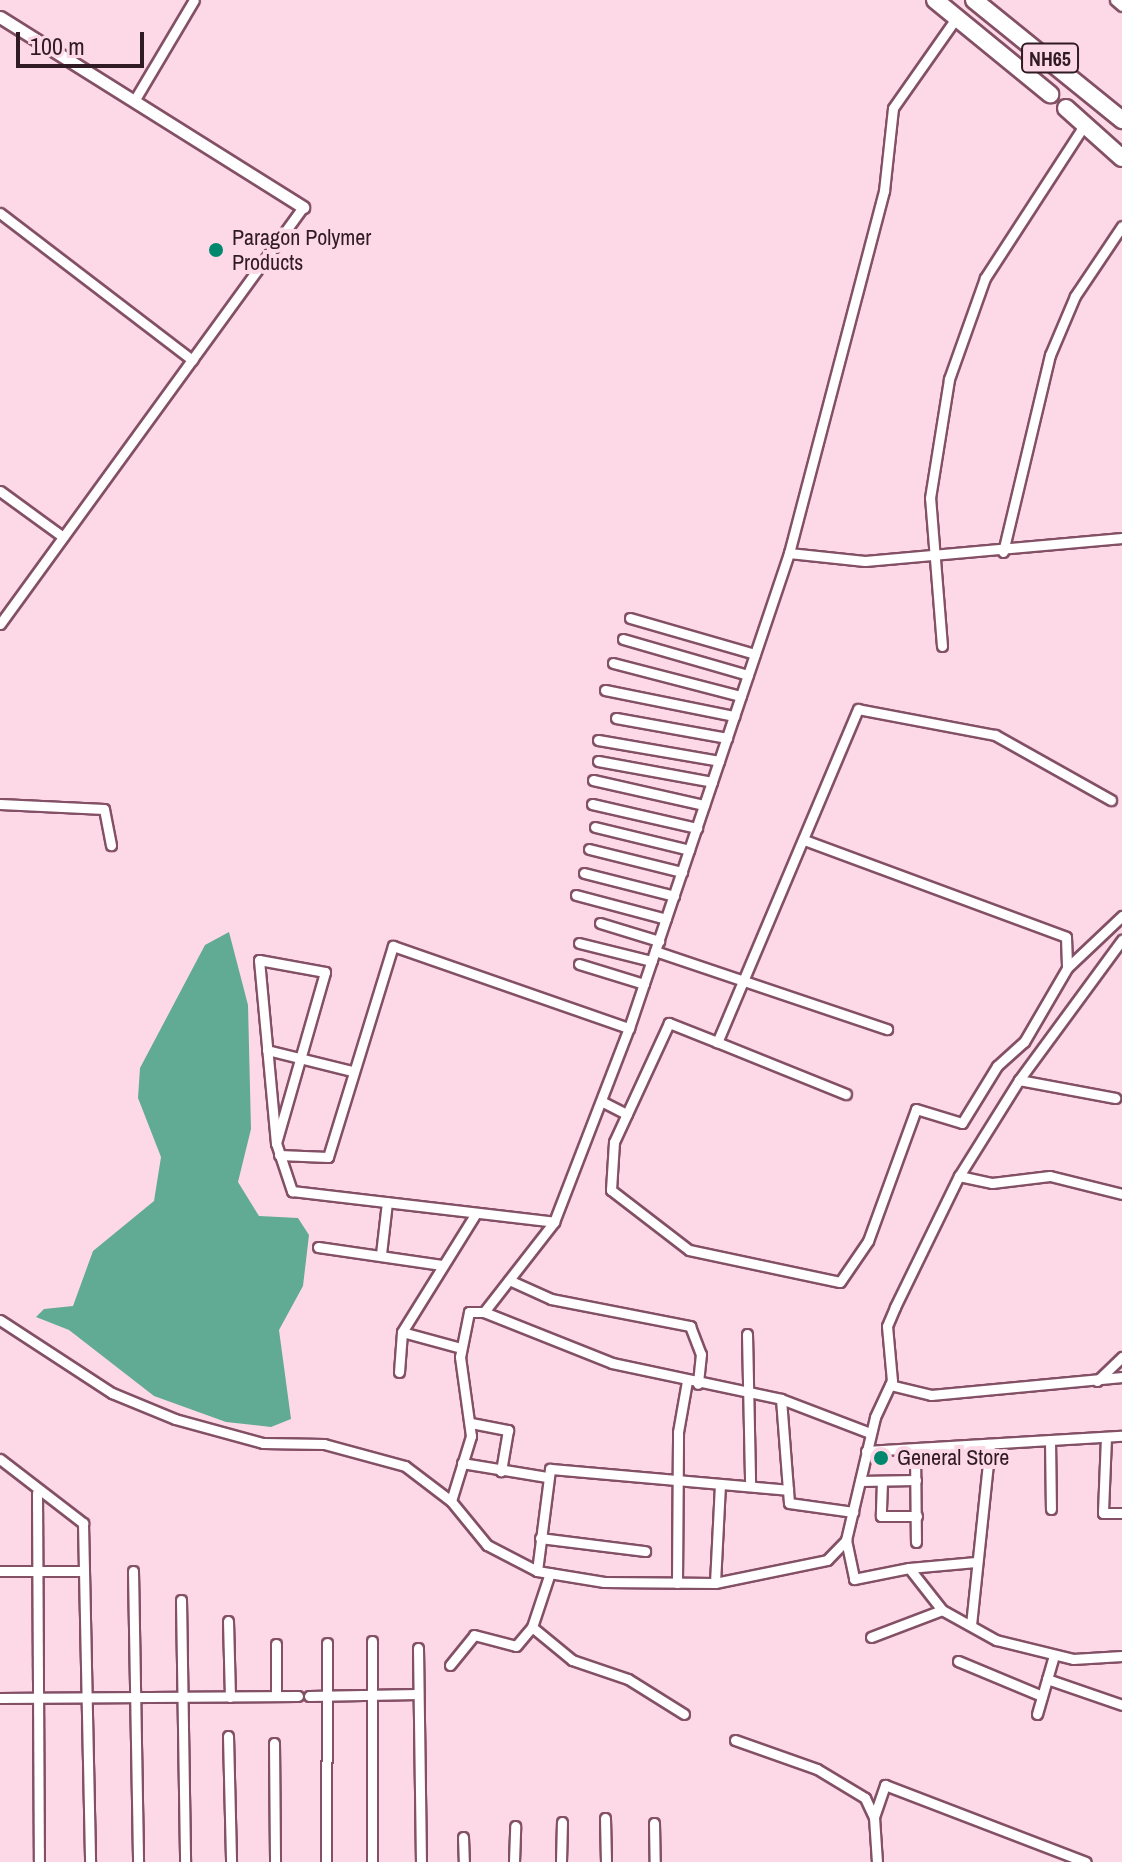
<!DOCTYPE html>
<style>
body{margin:0}
#map{position:relative;width:1122px;height:1862px;overflow:hidden;background:#fdd9e7;font-family:"Archivo Narrow",sans-serif}
div>[style]{position:absolute}
.water>*{inset:0;background:#61aa94}
.roads{filter:drop-shadow(2px 0 #835066) drop-shadow(-2px 0 #835066) drop-shadow(0 2px #835066) drop-shadow(0 -2px #835066)}
.minor>*{height:9px;margin:-4.5px;padding:0 4.5px;transform-origin:4.5px;border-radius:4.5px;background:#fff}
.tertiary>*{height:11px;margin:-5.5px;padding:0 5.5px;transform-origin:5.5px;border-radius:5.5px;background:#fff}
.trunk>*{height:16px;margin:-8px;padding:0 8px;transform-origin:8px;border-radius:8px;background:#fff}
.dots>*{width:22px;height:22px;translate:-50% -50%;box-sizing:border-box;border:4px solid #fdd9e7;border-radius:50%}
span{translate:-50% -50%;white-space:nowrap;text-align:center;line-height:1.15;-webkit-text-stroke:8px #fdd9e7;paint-order:stroke}
.shield-label span{padding:2px 6px;background:#fdd9e7;border:2px solid;border-radius:6px;-webkit-text-stroke-width:0}
.shield-label{font-size:20px;color:#301b24;font-weight:700}
.poi-label{font-size:22px;color:#301b24}
.left{translate:0 -50%;text-align:left}
.scale{position:absolute;left:16px;top:32px;width:128px;height:36px;box-sizing:border-box;border:4px solid #301b24;border-top:0;padding-left:10px;font-size:24px;line-height:28px;white-space:nowrap;color:#301b24;-webkit-text-stroke:6px #fdd9e7;paint-order:stroke}
</style>
<div id="map">
<div class="water">
<i style="clip-path:polygon(229px 932px,248px 1005px,251px 1129px,238px 1182px,259px 1216px,298px 1218px,309px 1235px,303px 1286px,279px 1330px,291px 1419px,271px 1427px,226px 1422px,154px 1396px,69px 1330px,36px 1317px,44px 1309px,73px 1306px,93px 1251px,154px 1201px,161px 1157px,138px 1098px,140px 1068px,205px 945px)"></i>
</div>
<div class="roads">
<div class="minor">
<i style="left:1115px;top:0;width:9px;rotate:41deg"></i>
<i style="left:134px;top:101px;width:117px;rotate:-59.3deg"></i>
<i style="left:0;top:213px;width:242px;rotate:37.4deg"></i>
<i style="left:0;top:491px;width:78px;rotate:36.1deg"></i>
<i style="left:1003px;top:552px;width:203px;rotate:-76.6deg"></i>
<i style="left:1050px;top:355px;width:64px;rotate:-67deg"></i>
<i style="left:1075px;top:296px;width:84px;rotate:-56.1deg"></i>
<i style="left:789px;top:553px;width:76px;rotate:6deg"></i>
<i style="left:865px;top:561px;width:258px;rotate:-5.1deg"></i>
<i style="left:630px;top:618px;width:130px;rotate:16.1deg"></i>
<i style="left:0;top:624px;width:515px;rotate:-54deg"></i>
<i style="left:623px;top:639px;width:130px;rotate:16.1deg"></i>
<i style="left:942px;top:646px;width:148px;rotate:-94.6deg"></i>
<i style="left:930px;top:498px;width:121px;rotate:-80.9deg"></i>
<i style="left:949px;top:379px;width:107px;rotate:-70.4deg"></i>
<i style="left:985px;top:278px;width:184px;rotate:-57deg"></i>
<i style="left:613px;top:663px;width:132px;rotate:14.5deg"></i>
<i style="left:605px;top:690px;width:132px;rotate:11.4deg"></i>
<i style="left:616px;top:718px;width:113px;rotate:10.2deg"></i>
<i style="left:598px;top:740px;width:123px;rotate:9.8deg"></i>
<i style="left:598px;top:761px;width:116px;rotate:10.4deg"></i>
<i style="left:593px;top:780px;width:114px;rotate:12.7deg"></i>
<i style="left:1111px;top:800px;width:133px;rotate:-150.7deg"></i>
<i style="left:995px;top:735px;width:139px;rotate:-169.3deg"></i>
<i style="left:858px;top:709px;width:362px;rotate:112.9deg"></i>
<i style="left:717px;top:1042px;width:52px;rotate:-158.4deg"></i>
<i style="left:669px;top:1023px;width:131px;rotate:114.8deg"></i>
<i style="left:614px;top:1142px;width:48px;rotate:93.6deg"></i>
<i style="left:611px;top:1190px;width:98px;rotate:37.6deg"></i>
<i style="left:689px;top:1250px;width:154px;rotate:12deg"></i>
<i style="left:840px;top:1282px;width:50px;rotate:-55.7deg"></i>
<i style="left:868px;top:1241px;width:140px;rotate:-70deg"></i>
<i style="left:916px;top:1109px;width:48px;rotate:16.9deg"></i>
<i style="left:962px;top:1123px;width:67px;rotate:-58.4deg"></i>
<i style="left:997px;top:1066px;width:36px;rotate:-42deg"></i>
<i style="left:1024px;top:1042px;width:86px;rotate:-59.8deg"></i>
<i style="left:1067px;top:968px;width:76px;rotate:-43.4deg"></i>
<i style="left:0;top:804px;width:104px;rotate:2.8deg"></i>
<i style="left:104px;top:809px;width:37px;rotate:79deg"></i>
<i style="left:592px;top:804px;width:108px;rotate:12.9deg"></i>
<i style="left:595px;top:827px;width:97px;rotate:13.7deg"></i>
<i style="left:807px;top:841px;width:276px;rotate:20.3deg"></i>
<i style="left:1066px;top:937px;width:31px;rotate:88deg"></i>
<i style="left:589px;top:849px;width:96px;rotate:13.9deg"></i>
<i style="left:584px;top:873px;width:93px;rotate:14.3deg"></i>
<i style="left:576px;top:895px;width:93px;rotate:14.9deg"></i>
<i style="left:600px;top:923px;width:62px;rotate:17deg"></i>
<i style="left:579px;top:943px;width:75px;rotate:13.9deg"></i>
<i style="left:655px;top:951px;width:245px;rotate:18.6deg"></i>
<i style="left:579px;top:964px;width:68px;rotate:17.1deg"></i>
<i style="left:717px;top:1042px;width:139px;rotate:22deg"></i>
<i style="left:267px;top:1050px;width:88px;rotate:13.9deg"></i>
<i style="left:1019px;top:1080px;width:98px;rotate:10.6deg"></i>
<i style="left:601px;top:1101px;width:29px;rotate:27deg"></i>
<i style="left:276px;top:1143px;width:178px;rotate:-74deg"></i>
<i style="left:325px;top:972px;width:67px;rotate:-169.7deg"></i>
<i style="left:259px;top:960px;width:184px;rotate:84.7deg"></i>
<i style="left:276px;top:1143px;width:51px;rotate:71.6deg"></i>
<i style="left:292px;top:1191px;width:264px;rotate:6.7deg"></i>
<i style="left:279px;top:1155px;width:49px;rotate:2.3deg"></i>
<i style="left:328px;top:1157px;width:221px;rotate:-72.9deg"></i>
<i style="left:393px;top:946px;width:250px;rotate:19.2deg"></i>
<i style="left:959px;top:1176px;width:34px;rotate:12deg"></i>
<i style="left:992px;top:1183px;width:58px;rotate:-6.9deg"></i>
<i style="left:1050px;top:1176px;width:74px;rotate:14deg"></i>
<i style="left:318px;top:1247px;width:125px;rotate:8.3deg"></i>
<i style="left:381px;top:1254px;width:52px;rotate:-83.4deg"></i>
<i style="left:509px;top:1280px;width:46px;rotate:24.3deg"></i>
<i style="left:551px;top:1299px;width:142px;rotate:11deg"></i>
<i style="left:690px;top:1326px;width:30px;rotate:69deg"></i>
<i style="left:701px;top:1354px;width:30px;rotate:96deg"></i>
<i style="left:484px;top:1312px;width:138px;rotate:21.7deg"></i>
<i style="left:612px;top:1363px;width:173px;rotate:12deg"></i>
<i style="left:781px;top:1399px;width:95px;rotate:20.9deg"></i>
<i style="left:0;top:1320px;width:134px;rotate:33.1deg"></i>
<i style="left:112px;top:1393px;width:68px;rotate:22.4deg"></i>
<i style="left:175px;top:1419px;width:91px;rotate:15.3deg"></i>
<i style="left:263px;top:1443px;width:61px;rotate:0.9deg"></i>
<i style="left:324px;top:1444px;width:84px;rotate:15.2deg"></i>
<i style="left:405px;top:1466px;width:58px;rotate:37.3deg"></i>
<i style="left:451px;top:1501px;width:57px;rotate:50.7deg"></i>
<i style="left:487px;top:1545px;width:56px;rotate:27.5deg"></i>
<i style="left:537px;top:1571px;width:68px;rotate:9.3deg"></i>
<i style="left:604px;top:1582px;width:111px;rotate:0.5deg"></i>
<i style="left:715px;top:1583px;width:114px;rotate:-11.6deg"></i>
<i style="left:827px;top:1560px;width:28px;rotate:-46deg"></i>
<i style="left:846px;top:1540px;width:126px;rotate:-76.7deg"></i>
<i style="left:875px;top:1417px;width:40px;rotate:-65deg"></i>
<i style="left:892px;top:1381px;width:55px;rotate:-95.2deg"></i>
<i style="left:887px;top:1326px;width:21px;rotate:-67deg"></i>
<i style="left:895px;top:1307px;width:146px;rotate:-64deg"></i>
<i style="left:959px;top:1176px;width:113px;rotate:-58deg"></i>
<i style="left:1019px;top:1080px;width:174px;rotate:-53.7deg"></i>
<i style="left:747px;top:1334px;width:149px;rotate:88.8deg"></i>
<i style="left:461px;top:1348px;width:61px;rotate:-164.8deg"></i>
<i style="left:402px;top:1332px;width:140px;rotate:-58.1deg"></i>
<i style="left:399px;top:1372px;width:40px;rotate:-85.7deg"></i>
<i style="left:1097px;top:1381px;width:35px;rotate:-44deg"></i>
<i style="left:890px;top:1385px;width:42px;rotate:13.7deg"></i>
<i style="left:931px;top:1395px;width:192px;rotate:-5.4deg"></i>
<i style="left:781px;top:1399px;width:104px;rotate:85.6deg"></i>
<i style="left:789px;top:1503px;width:65px;rotate:8deg"></i>
<i style="left:471px;top:1423px;width:38px;rotate:11deg"></i>
<i style="left:508px;top:1430px;width:42px;rotate:99.7deg"></i>
<i style="left:1106px;top:1437px;width:76px;rotate:92.3deg"></i>
<i style="left:1103px;top:1513px;width:19px"></i>
<i style="left:1050px;top:1440px;width:69px;rotate:89.2deg"></i>
<i style="left:915px;top:1450px;width:92px;rotate:89.4deg"></i>
<i style="left:866px;top:1451px;width:256px;rotate:-3.4deg"></i>
<i style="left:0;top:1459px;width:105px;rotate:37.6deg"></i>
<i style="left:83px;top:1523px;width:339px;rotate:88.8deg"></i>
<i style="left:462px;top:1463px;width:86px;rotate:9.4deg"></i>
<i style="left:860px;top:1481px;width:56px;rotate:-1deg"></i>
<i style="left:882px;top:1481px;width:35px;rotate:92deg"></i>
<i style="left:881px;top:1516px;width:36px"></i>
<i style="left:37px;top:1493px;width:369px;rotate:89.7deg"></i>
<i style="left:451px;top:1501px;width:68px;rotate:-72.9deg"></i>
<i style="left:471px;top:1436px;width:80px;rotate:-97.9deg"></i>
<i style="left:460px;top:1357px;width:46px;rotate:-78.7deg"></i>
<i style="left:469px;top:1312px;width:15px"></i>
<i style="left:484px;top:1312px;width:114px;rotate:-52.1deg"></i>
<i style="left:554px;top:1222px;width:208px;rotate:-68.9deg"></i>
<i style="left:629px;top:1028px;width:501px;rotate:-71.38deg"></i>
<i style="left:789px;top:553px;width:374px;rotate:-75.3deg"></i>
<i style="left:884px;top:191px;width:83px;rotate:-83.8deg"></i>
<i style="left:893px;top:108px;width:111px;rotate:-54.9deg"></i>
<i style="left:540px;top:1538px;width:106px;rotate:7.1deg"></i>
<i style="left:846px;top:1540px;width:40px;rotate:78deg"></i>
<i style="left:854px;top:1579px;width:56px;rotate:-11.3deg"></i>
<i style="left:909px;top:1568px;width:53px;rotate:51.8deg"></i>
<i style="left:942px;top:1610px;width:62px;rotate:29.1deg"></i>
<i style="left:996px;top:1640px;width:79px;rotate:13.9deg"></i>
<i style="left:1073px;top:1659px;width:49px;rotate:-3.5deg"></i>
<i style="left:909px;top:1568px;width:67px;rotate:-5.1deg"></i>
<i style="left:0;top:1571px;width:84px"></i>
<i style="left:133px;top:1571px;width:291px;rotate:89deg"></i>
<i style="left:537px;top:1571px;width:103px;rotate:-82.7deg"></i>
<i style="left:550px;top:1469px;width:239px;rotate:5deg"></i>
<i style="left:677px;top:1583px;width:151px;rotate:-89.6deg"></i>
<i style="left:678px;top:1432px;width:52px;rotate:-80deg"></i>
<i style="left:715px;top:1583px;width:99px;rotate:-87.1deg"></i>
<i style="left:181px;top:1600px;width:262px;rotate:89.1deg"></i>
<i style="left:228px;top:1621px;width:76px;rotate:88.5deg"></i>
<i style="left:971px;top:1625px;width:182px;rotate:-84deg"></i>
<i style="left:532px;top:1627px;width:52px;rotate:39.5deg"></i>
<i style="left:572px;top:1660px;width:59px;rotate:18.7deg"></i>
<i style="left:628px;top:1679px;width:66px;rotate:32deg"></i>
<i style="left:871px;top:1637px;width:76px;rotate:-20.8deg"></i>
<i style="left:372px;top:1641px;width:221px;rotate:90deg"></i>
<i style="left:276px;top:1644px;width:52px;rotate:90deg"></i>
<i style="left:418px;top:1648px;width:214px;rotate:89.2deg"></i>
<i style="left:958px;top:1661px;width:91px;rotate:22.6deg"></i>
<i style="left:450px;top:1665px;width:38px;rotate:-51deg"></i>
<i style="left:474px;top:1635px;width:43px;rotate:14.7deg"></i>
<i style="left:516px;top:1646px;width:25px;rotate:-50deg"></i>
<i style="left:532px;top:1627px;width:57px;rotate:-71.6deg"></i>
<i style="left:1047px;top:1679px;width:79px;rotate:19.1deg"></i>
<i style="left:309px;top:1696px;width:109px;rotate:-1.1deg"></i>
<i style="left:0;top:1698px;width:298px;rotate:-0.4deg"></i>
<i style="left:1037px;top:1714px;width:61px;rotate:-73.9deg"></i>
<i style="left:228px;top:1736px;width:126px;rotate:88.6deg"></i>
<i style="left:735px;top:1740px;width:87px;rotate:19.5deg"></i>
<i style="left:817px;top:1769px;width:56px;rotate:31.1deg"></i>
<i style="left:865px;top:1798px;width:21px;rotate:65deg"></i>
<i style="left:874px;top:1817px;width:45px;rotate:86.2deg"></i>
<i style="left:274px;top:1743px;width:119px;rotate:89.5deg"></i>
<i style="left:874px;top:1817px;width:34px;rotate:-71deg"></i>
<i style="left:885px;top:1785px;width:215px;rotate:21deg"></i>
<i style="left:605px;top:1818px;width:44px;rotate:88.7deg"></i>
<i style="left:654px;top:1823px;width:39px;rotate:89deg"></i>
<i style="left:463px;top:1837px;width:25px;rotate:88deg"></i>
<i style="left:326px;top:1862px;width:219px;rotate:-89.7deg"></i>
<i style="left:514px;top:1862px;width:36px;rotate:-88deg"></i>
<i style="left:561px;top:1862px;width:40px;rotate:-88.6deg"></i>
</div>
<div class="tertiary">
<i style="left:0;top:17px;width:358px;rotate:32.1deg"></i>
</div>
<div class="trunk">
<i style="left:935px;top:0;width:149px;rotate:39.3deg"></i>
<i style="left:974px;top:0;width:191px;rotate:39deg"></i>
<i style="left:1066px;top:108px;width:75px;rotate:41.8deg"></i>
</div>
</div>
<div class="dots">
<i style="left:216px;top:250px;background:#00886e"></i>
<i style="left:881px;top:1458px;background:#00886e"></i>
</div>
<div class="shield-label">
<span style="left:1050px;top:58px">NH65</span>
</div>
<div class="poi-label">
<span class="left" style="left:232px;top:250px">Paragon Polymer<br>Products</span>
<span class="left" style="left:897px;top:1458px">General Store</span>
</div>
<div class="scale">100 m</div>
</div>
